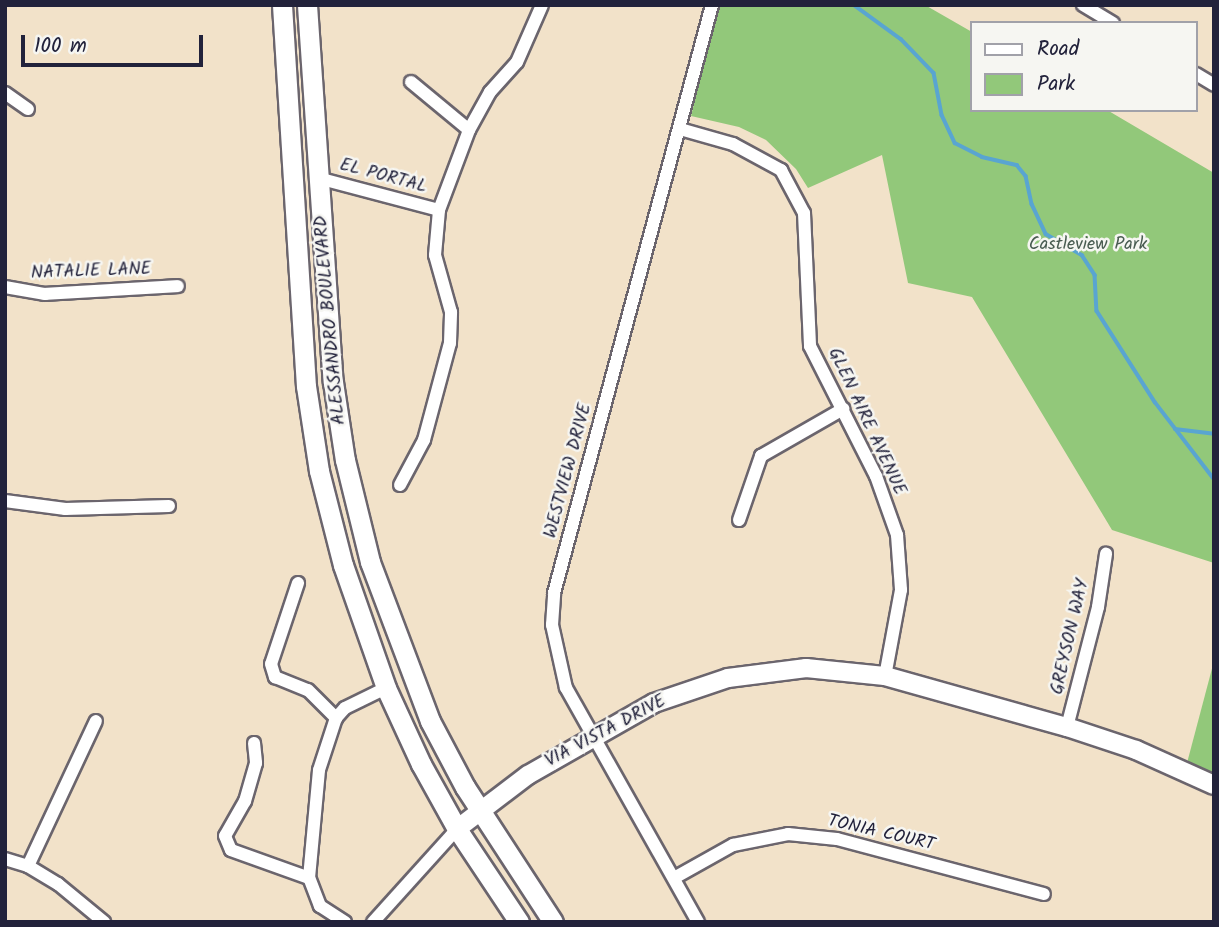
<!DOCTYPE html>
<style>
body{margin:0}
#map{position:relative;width:1219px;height:927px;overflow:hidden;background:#f2e2c9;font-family:Kalam,sans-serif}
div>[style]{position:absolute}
.green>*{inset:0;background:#92c87a}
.stream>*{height:3.5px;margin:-1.75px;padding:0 1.75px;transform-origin:1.75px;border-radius:1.75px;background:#59a5d1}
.roads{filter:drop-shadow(2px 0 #6b656d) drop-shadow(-2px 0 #6b656d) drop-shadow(0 2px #6b656d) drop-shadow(0 -2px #6b656d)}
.street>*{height:12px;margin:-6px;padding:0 6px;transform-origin:6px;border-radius:6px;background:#fff}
.secondary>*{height:18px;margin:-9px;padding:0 9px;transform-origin:9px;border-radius:9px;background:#fff}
.primary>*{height:19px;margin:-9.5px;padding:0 9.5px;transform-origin:9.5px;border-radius:9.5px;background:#fff}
span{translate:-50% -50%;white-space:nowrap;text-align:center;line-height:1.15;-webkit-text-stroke:5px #f6f6f2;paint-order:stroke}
.street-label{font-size:18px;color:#22223b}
.park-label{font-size:18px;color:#495c51}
.frame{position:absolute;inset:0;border:7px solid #22223b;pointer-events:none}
.legend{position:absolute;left:970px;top:21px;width:228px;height:91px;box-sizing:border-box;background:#f6f6f2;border:2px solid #a1a1a9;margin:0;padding:9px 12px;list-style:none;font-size:21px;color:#22223b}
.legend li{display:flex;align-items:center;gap:14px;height:35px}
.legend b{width:35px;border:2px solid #a1a1a9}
.scale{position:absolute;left:21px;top:35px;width:182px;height:32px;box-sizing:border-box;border:4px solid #22223b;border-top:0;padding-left:9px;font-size:21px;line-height:24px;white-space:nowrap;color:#22223b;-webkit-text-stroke:5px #f6f6f2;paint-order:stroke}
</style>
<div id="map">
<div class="green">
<i style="clip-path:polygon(718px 5px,925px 5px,972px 32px,972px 110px,1107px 110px,1214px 173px,1214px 563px,1112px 530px,972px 297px,908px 283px,882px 155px,808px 188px,796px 169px,766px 140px,739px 127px,691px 116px)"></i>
<i style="clip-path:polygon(1214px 661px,1214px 777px,1187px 763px)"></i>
</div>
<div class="stream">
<i style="left:854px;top:5px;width:58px;rotate:35.9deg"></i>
<i style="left:901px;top:39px;width:47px;rotate:45.9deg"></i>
<i style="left:934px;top:73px;width:43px;rotate:79.2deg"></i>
<i style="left:942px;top:115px;width:31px;rotate:65deg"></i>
<i style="left:955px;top:143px;width:30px;rotate:27deg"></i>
<i style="left:982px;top:157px;width:36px;rotate:13deg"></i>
<i style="left:1017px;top:165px;width:14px;rotate:51deg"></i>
<i style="left:1026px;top:176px;width:29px;rotate:78deg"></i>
<i style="left:1032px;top:204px;width:33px;rotate:65deg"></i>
<i style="left:1046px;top:234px;width:42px;rotate:30.3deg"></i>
<i style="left:1082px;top:255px;width:24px;rotate:57deg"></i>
<i style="left:1095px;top:275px;width:36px;rotate:87deg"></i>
<i style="left:1097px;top:311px;width:108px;rotate:57.5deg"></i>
<i style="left:1155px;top:402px;width:97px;rotate:52.5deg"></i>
<i style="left:1175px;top:429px;width:39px;rotate:7deg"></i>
</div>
<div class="roads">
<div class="street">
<i style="left:1083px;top:5px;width:35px;rotate:31deg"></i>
<i style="left:1196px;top:74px;width:21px;rotate:31deg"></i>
<i style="left:411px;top:82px;width:75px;rotate:39.6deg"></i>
<i style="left:5px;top:93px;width:28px;rotate:35deg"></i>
<i style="left:680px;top:129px;width:55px;rotate:15.8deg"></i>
<i style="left:733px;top:144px;width:55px;rotate:28.4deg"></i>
<i style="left:781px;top:170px;width:49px;rotate:61.9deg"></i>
<i style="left:804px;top:213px;width:133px;rotate:87.4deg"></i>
<i style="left:810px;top:346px;width:146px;rotate:63.1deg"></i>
<i style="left:876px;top:476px;width:63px;rotate:70.4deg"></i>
<i style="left:897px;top:535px;width:55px;rotate:85.8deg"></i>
<i style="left:901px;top:590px;width:87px;rotate:100.5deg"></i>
<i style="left:318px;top:178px;width:125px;rotate:14.8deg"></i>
<i style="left:5px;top:287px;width:41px;rotate:9.9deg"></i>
<i style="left:45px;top:294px;width:133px;rotate:-3.4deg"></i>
<i style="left:400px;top:485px;width:51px;rotate:-61.9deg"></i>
<i style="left:424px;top:440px;width:100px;rotate:-75deg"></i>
<i style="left:450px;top:343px;width:31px;rotate:-88deg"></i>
<i style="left:451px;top:312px;width:59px;rotate:-105.7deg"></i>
<i style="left:435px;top:255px;width:45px;rotate:-84.9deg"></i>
<i style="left:439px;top:210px;width:85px;rotate:-69.4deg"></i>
<i style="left:469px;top:130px;width:43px;rotate:-61.1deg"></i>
<i style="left:490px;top:92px;width:40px;rotate:-48deg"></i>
<i style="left:517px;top:62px;width:62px;rotate:-66.3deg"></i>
<i style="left:5px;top:501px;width:61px;rotate:7.6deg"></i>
<i style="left:65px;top:509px;width:104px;rotate:-1.7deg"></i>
<i style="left:739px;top:520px;width:68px;rotate:-71deg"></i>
<i style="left:761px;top:456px;width:95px;rotate:-29.8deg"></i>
<i style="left:298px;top:583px;width:85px;rotate:108.4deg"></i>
<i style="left:271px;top:664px;width:14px;rotate:73deg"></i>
<i style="left:275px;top:677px;width:35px;rotate:22deg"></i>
<i style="left:308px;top:690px;width:40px;rotate:45deg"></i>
<i style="left:1067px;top:727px;width:124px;rotate:-75.5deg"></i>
<i style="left:1098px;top:607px;width:54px;rotate:-81.4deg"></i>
<i style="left:254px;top:743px;width:20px;rotate:84deg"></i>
<i style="left:256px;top:763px;width:40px;rotate:106deg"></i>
<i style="left:245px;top:801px;width:40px;rotate:119.7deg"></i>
<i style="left:225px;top:836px;width:15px;rotate:67deg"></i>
<i style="left:231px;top:850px;width:83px;rotate:19.7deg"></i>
<i style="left:5px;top:859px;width:24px;rotate:17deg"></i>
<i style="left:28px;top:866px;width:35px;rotate:31deg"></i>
<i style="left:58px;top:884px;width:60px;rotate:39.6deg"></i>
<i style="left:28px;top:866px;width:160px;rotate:-64.9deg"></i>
<i style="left:674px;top:878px;width:68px;rotate:-29.2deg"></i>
<i style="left:733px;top:845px;width:56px;rotate:-11.3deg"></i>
<i style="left:788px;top:834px;width:49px;rotate:5.8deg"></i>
<i style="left:837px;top:839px;width:214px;rotate:14.9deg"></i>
<i style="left:345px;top:922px;width:30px;rotate:-147deg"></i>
<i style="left:320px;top:906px;width:30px;rotate:-111deg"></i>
<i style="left:309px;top:878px;width:108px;rotate:-84.7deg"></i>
<i style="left:319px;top:770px;width:55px;rotate:-71.9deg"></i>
<i style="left:336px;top:718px;width:13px;rotate:-48deg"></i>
<i style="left:345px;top:708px;width:46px;rotate:-26deg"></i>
<i style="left:373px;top:922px;width:125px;rotate:-47.9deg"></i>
<i style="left:698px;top:922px;width:269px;rotate:-119.4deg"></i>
<i style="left:566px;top:688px;width:65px;rotate:-102.5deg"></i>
<i style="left:552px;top:625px;width:32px;rotate:-86deg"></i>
<i style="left:554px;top:593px;width:609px;rotate:-74.96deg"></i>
</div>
<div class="secondary">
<i style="left:457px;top:829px;width:89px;rotate:-37.3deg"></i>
<i style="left:528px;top:775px;width:145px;rotate:-29.7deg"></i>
<i style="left:654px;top:703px;width:78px;rotate:-18.7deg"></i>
<i style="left:728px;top:678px;width:79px;rotate:-7.3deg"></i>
<i style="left:806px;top:668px;width:79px;rotate:5.8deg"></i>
<i style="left:885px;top:676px;width:189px;rotate:15.7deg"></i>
<i style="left:1067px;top:727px;width:73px;rotate:18.4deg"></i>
<i style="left:1136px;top:750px;width:85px;rotate:24.2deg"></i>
</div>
<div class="primary">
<i style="left:282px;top:5px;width:382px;rotate:86.4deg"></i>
<i style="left:306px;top:386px;width:86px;rotate:81.3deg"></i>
<i style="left:319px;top:471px;width:97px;rotate:75.7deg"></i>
<i style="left:343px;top:565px;width:130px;rotate:70.7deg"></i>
<i style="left:386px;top:688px;width:84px;rotate:65.3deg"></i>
<i style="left:421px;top:764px;width:74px;rotate:61deg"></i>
<i style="left:457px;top:829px;width:112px;rotate:56.3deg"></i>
<i style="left:307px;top:5px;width:378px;rotate:86.1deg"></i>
<i style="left:333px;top:382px;width:79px;rotate:81.3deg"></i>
<i style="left:345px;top:460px;width:105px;rotate:76.2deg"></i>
<i style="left:370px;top:562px;width:170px;rotate:69.3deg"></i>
<i style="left:430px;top:721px;width:75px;rotate:62.1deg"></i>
<i style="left:465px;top:787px;width:161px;rotate:56.9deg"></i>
</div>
</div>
<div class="street-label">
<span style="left:383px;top:177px;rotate:15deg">EL PORTAL</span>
<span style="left:91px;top:272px;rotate:-2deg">NATALIE LANE</span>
<span style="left:331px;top:320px;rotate:-95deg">ALESSANDRO BOULEVARD</span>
<span style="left:866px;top:422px;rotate:65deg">GLEN AIRE AVENUE</span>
<span style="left:569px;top:471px;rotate:-75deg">WESTVIEW DRIVE</span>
<span style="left:1071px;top:637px;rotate:-77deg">GREYSON WAY</span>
<span style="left:606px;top:732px;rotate:-28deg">VIA VISTA DRIVE</span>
<span style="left:881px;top:834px;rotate:13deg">TONIA COURT</span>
</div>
<div class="park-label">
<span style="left:1088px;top:245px">Castleview Park</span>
</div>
<div class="frame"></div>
<ul class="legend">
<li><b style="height:9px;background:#fff"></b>Road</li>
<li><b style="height:19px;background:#92c87a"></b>Park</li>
</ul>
<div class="scale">100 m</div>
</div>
